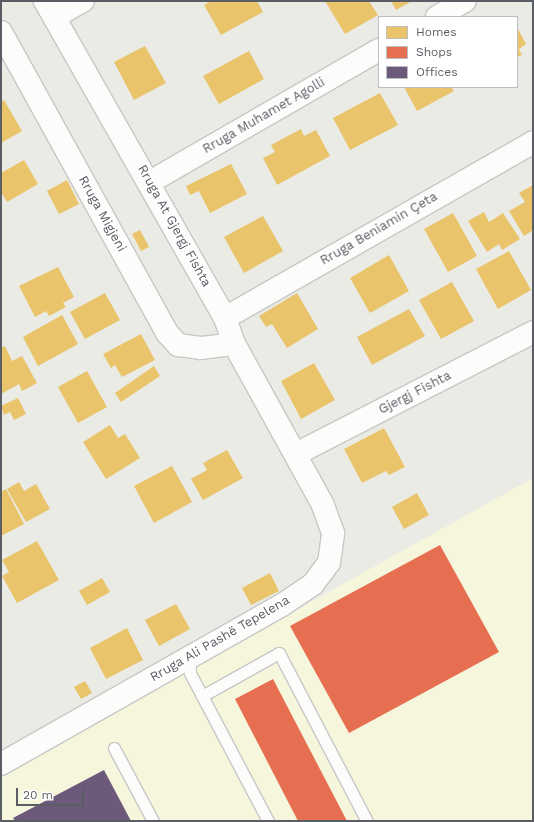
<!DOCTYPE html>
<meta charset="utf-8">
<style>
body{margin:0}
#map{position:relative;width:534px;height:822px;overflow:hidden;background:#ebebe5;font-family:"Work Sans",sans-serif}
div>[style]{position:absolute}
.commercial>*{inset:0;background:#f6f6dd}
.homes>*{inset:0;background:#e9c46a}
.shops>*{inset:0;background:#e76f51}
.offices>*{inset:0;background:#6d597a}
.roads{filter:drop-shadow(1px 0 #c7c7c7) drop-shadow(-1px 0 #c7c7c7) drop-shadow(0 1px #c7c7c7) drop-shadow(0 -1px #c7c7c7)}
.service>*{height:11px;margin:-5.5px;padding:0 5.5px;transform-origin:5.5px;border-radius:5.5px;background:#fcfcfb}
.minor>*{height:22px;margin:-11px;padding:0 11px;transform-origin:11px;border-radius:11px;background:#fcfcfb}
span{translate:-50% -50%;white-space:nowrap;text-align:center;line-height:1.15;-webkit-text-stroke:4px #fff;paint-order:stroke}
.street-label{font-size:13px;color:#5b5d64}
.frame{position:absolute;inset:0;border:2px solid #5b5d64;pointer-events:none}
.legend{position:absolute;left:378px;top:16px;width:140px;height:72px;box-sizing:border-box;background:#fff;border:1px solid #bdbec1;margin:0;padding:5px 7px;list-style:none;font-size:12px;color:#5b5d64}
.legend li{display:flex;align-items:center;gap:8px;height:20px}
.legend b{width:20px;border:1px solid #bdbec1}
.scale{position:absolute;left:16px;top:788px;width:68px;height:18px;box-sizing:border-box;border:2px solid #5b5d64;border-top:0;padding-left:5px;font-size:12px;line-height:14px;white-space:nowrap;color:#5b5d64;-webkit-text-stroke:3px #fff;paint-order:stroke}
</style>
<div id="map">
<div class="commercial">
<i style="clip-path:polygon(533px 478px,533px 821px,1px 821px,1px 775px)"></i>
</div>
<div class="homes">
<i style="clip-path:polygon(211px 1px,257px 1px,263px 12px,221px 35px,204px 5px)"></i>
<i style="clip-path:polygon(325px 1px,369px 1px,378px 15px,345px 34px)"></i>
<i style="clip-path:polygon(391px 1px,412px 1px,396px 10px)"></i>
<i style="clip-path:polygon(517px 27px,526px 44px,519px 49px,522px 55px,517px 57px)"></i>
<i style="clip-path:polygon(145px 46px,166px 83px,134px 100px,114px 62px)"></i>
<i style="clip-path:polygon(249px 51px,264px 79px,219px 104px,203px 76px)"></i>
<i style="clip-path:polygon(404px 87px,451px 87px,454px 91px,417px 111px)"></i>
<i style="clip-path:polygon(380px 93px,398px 125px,350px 150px,333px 118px)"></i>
<i style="clip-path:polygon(4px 100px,22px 131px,1px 143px,1px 102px)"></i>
<i style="clip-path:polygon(301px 129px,304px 136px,316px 130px,330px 156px,277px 185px,263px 158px,275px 152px,271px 145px)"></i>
<i style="clip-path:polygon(24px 160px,38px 184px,7px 202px,1px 192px,1px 173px)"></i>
<i style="clip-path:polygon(231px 164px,247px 194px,210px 213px,199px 191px,190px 195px,186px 186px)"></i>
<i style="clip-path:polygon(67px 180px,79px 204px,59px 214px,47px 191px)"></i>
<i style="clip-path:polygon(533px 185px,533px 230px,524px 236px,509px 211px,525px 202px,519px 193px)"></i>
<i style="clip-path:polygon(484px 212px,489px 222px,503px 213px,520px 239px,502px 250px,499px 244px,487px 252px,468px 221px)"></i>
<i style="clip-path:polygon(453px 213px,477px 256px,448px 272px,424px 229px)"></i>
<i style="clip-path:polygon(263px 216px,283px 251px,244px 273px,224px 237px)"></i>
<i style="clip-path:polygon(140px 230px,149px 247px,141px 251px,132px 234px)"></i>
<i style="clip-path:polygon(509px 251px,531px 290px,498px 309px,476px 269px)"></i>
<i style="clip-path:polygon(389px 255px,409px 291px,370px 313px,350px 278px)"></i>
<i style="clip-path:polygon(58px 267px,74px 297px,63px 303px,66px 307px,49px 316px,46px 311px,35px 317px,19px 286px)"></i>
<i style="clip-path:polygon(452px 282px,474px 321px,441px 339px,419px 300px)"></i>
<i style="clip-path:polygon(105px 293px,120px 320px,85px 339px,70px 312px)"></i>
<i style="clip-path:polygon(297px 293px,318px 329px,287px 348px,272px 324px,266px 327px,259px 316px)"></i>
<i style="clip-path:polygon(409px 309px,425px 336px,372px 365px,357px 337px)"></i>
<i style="clip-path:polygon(62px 315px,78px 344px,38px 366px,23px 337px)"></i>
<i style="clip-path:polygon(141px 334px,155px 360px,122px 377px,115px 365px,111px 368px,103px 354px)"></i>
<i style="clip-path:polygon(5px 346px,12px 361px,22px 356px,37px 383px,22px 391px,19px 384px,1px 394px,1px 348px)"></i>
<i style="clip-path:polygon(314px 363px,335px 400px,301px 419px,281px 381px)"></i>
<i style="clip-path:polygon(154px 366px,160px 376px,121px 402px,115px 393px)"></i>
<i style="clip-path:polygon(87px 371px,107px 407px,78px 423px,58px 387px)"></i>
<i style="clip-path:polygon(18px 398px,26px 414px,14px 420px,10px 412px,4px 415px,1px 406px)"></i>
<i style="clip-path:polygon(110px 425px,118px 438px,125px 434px,140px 458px,106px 479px,83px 442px)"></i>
<i style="clip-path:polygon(384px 428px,405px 467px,389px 475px,386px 471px,362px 483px,344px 449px)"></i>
<i style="clip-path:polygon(227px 450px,243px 478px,203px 500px,191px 479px,207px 470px,203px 463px)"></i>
<i style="clip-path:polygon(172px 466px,192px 502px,154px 523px,134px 486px)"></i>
<i style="clip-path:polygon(19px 482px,24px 491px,36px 484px,50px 509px,26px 522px,7px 489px)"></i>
<i style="clip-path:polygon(6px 489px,24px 524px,1px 536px,1px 492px)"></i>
<i style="clip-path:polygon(417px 493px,429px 515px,404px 529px,392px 507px)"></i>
<i style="clip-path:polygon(37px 541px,59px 580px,17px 603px,2px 576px,9px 572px,2px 560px)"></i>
<i style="clip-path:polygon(270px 573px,279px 591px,251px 605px,242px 588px)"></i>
<i style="clip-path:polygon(102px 578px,110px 592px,87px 605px,79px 591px)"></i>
<i style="clip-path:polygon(176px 604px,190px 629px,159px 646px,145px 620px)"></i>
<i style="clip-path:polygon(127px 628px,143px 660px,106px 679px,90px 648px)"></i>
<i style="clip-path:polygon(85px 681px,92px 693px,81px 699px,74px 687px)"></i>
</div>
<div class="shops">
<i style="clip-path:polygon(440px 545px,499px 652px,349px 733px,290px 626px)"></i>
<i style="clip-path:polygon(273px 679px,347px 821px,298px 821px,235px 699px)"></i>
</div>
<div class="offices">
<i style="clip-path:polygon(104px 770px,131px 821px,15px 821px,13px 818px)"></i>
</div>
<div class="roads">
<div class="service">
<i style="left:189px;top:658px;width:15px;rotate:86deg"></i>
<i style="left:190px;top:673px;width:167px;rotate:62.2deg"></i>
<i style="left:202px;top:696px;width:88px;rotate:-29.2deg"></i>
<i style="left:279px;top:653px;width:190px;rotate:62.4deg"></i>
<i style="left:114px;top:748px;width:83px;rotate:61.9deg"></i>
</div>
<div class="minor">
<i style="left:54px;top:17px;width:33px;rotate:-29deg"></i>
<i style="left:437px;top:17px;width:32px;rotate:-30deg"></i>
<i style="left:1px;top:32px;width:344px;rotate:61.1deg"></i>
<i style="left:167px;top:333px;width:16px;rotate:47deg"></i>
<i style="left:178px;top:345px;width:23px;rotate:7deg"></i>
<i style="left:201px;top:348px;width:33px;rotate:-7deg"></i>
<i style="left:150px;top:182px;width:264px;rotate:-30deg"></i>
<i style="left:225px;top:318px;width:355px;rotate:-29.7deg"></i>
<i style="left:296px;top:454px;width:267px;rotate:-27.2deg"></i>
<i style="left:1px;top:764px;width:323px;rotate:-29.5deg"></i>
<i style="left:282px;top:605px;width:37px;rotate:-34deg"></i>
<i style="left:313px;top:584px;width:26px;rotate:-53deg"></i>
<i style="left:329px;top:563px;width:30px;rotate:-82deg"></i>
<i style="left:333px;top:533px;width:30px;rotate:-110deg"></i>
<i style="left:323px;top:505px;width:184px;rotate:-118.9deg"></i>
<i style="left:234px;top:344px;width:28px;rotate:-109deg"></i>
<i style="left:225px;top:318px;width:365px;rotate:-119.6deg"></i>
</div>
</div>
<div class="street-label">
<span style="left:264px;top:116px;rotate:-30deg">Rruga Muhamet Agolli</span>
<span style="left:102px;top:214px;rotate:61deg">Rruga Migjeni</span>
<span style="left:174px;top:226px;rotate:61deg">Rruga At Gjergj Fishta</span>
<span style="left:379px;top:229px;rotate:-30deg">Rruga Beniamin Çeta</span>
<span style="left:415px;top:393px;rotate:-27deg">Gjergj Fishta</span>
<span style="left:220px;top:639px;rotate:-30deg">Rruga Ali Pashë Tepelena</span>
</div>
<div class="frame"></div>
<ul class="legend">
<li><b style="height:11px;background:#e9c46a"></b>Homes</li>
<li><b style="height:11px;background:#e76f51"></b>Shops</li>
<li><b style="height:11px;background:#6d597a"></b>Offices</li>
</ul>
<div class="scale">20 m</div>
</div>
